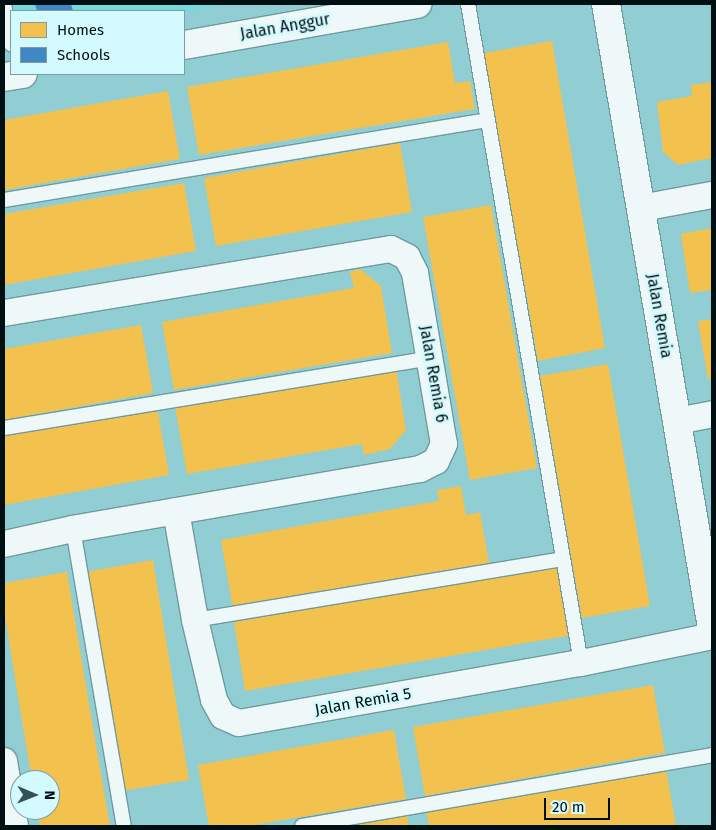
<!DOCTYPE html>
<style>
body{margin:0}
#map{position:relative;width:716px;height:830px;overflow:hidden;background:#91ced3;font-family:"Fira Sans",sans-serif}
div>[style]{position:absolute}
.built>*{inset:0;background:#76d7e0}
.homes>*{inset:0;background:#f2c14e}
.schools>*{inset:0;background:#3f88c5}
.roads{filter:drop-shadow(1px 0 #6e9a9d) drop-shadow(-1px 0 #6e9a9d) drop-shadow(0 1px #6e9a9d) drop-shadow(0 -1px #6e9a9d)}
.service>*{height:14px;margin:-7px;padding:0 7px;transform-origin:7px;border-radius:7px;background:#eef8f8}
.minor>*{height:26px;margin:-13px;padding:0 13px;transform-origin:13px;border-radius:13px;background:#eef8f8}
.tertiary>*{height:28px;margin:-14px;padding:0 14px;transform-origin:14px;border-radius:14px;background:#eef8f8}
span{translate:-50% -50%;white-space:nowrap;text-align:center;line-height:1.15;-webkit-text-stroke:5px #d3fafe;paint-order:stroke}
.street-label{font-size:16px;color:#000f11}
.frame{position:absolute;inset:0;border:5px solid #000f11;pointer-events:none}
.legend{position:absolute;left:10px;top:10px;width:175px;height:65px;box-sizing:border-box;background:#d3fafe;border:1px solid #7f9c9f;margin:0;padding:6px 9px;list-style:none;font-size:15px;color:#000f11}
.legend li{display:flex;align-items:center;gap:10px;height:25px}
.legend b{width:25px;border:1px solid #7f9c9f}
.north{position:absolute;left:10px;top:770px;width:50px;height:50px;box-sizing:border-box;background:#d3fafe;border:1px solid #7f9c9f;border-radius:50%;rotate:91deg;font-size:14px;font-weight:700;line-height:20px;text-align:center;color:#000f11}
.north::after{content:'';display:block;margin:auto;width:18px;height:22px;background:#335255;clip-path:polygon(50% 0,100% 100%,50% 72%,0 100%)}
.scale{position:absolute;left:544px;top:798px;width:66px;height:22px;box-sizing:border-box;border:2px solid #000f11;border-top:0;padding-left:6px;font-size:15px;line-height:18px;white-space:nowrap;color:#000f11;-webkit-text-stroke:4px #d3fafe;paint-order:stroke}
</style>
<div id="map">
<div class="built">
<i style="clip-path:polygon(4px 4px,234px 4px,184px 12px,11px 11px,11px 43px,4px 44px)"></i>
</div>
<div class="homes">
<i style="clip-path:polygon(552px 41px,605px 348px,538px 361px,484px 53px)"></i>
<i style="clip-path:polygon(448px 42px,455px 83px,470px 81px,475px 109px,199px 155px,187px 87px)"></i>
<i style="clip-path:polygon(712px 82px,712px 158px,678px 165px,663px 152px,657px 102px,692px 96px,691px 85px)"></i>
<i style="clip-path:polygon(168px 91px,180px 159px,4px 190px,4px 120px)"></i>
<i style="clip-path:polygon(400px 143px,412px 212px,216px 246px,204px 178px)"></i>
<i style="clip-path:polygon(184px 183px,196px 251px,4px 285px,4px 214px)"></i>
<i style="clip-path:polygon(491px 205px,537px 468px,470px 480px,423px 217px)"></i>
<i style="clip-path:polygon(712px 228px,712px 290px,690px 293px,681px 234px)"></i>
<i style="clip-path:polygon(360px 269px,381px 286px,392px 353px,174px 390px,162px 322px,354px 288px,350px 272px)"></i>
<i style="clip-path:polygon(712px 319px,712px 379px,708px 379px,698px 321px)"></i>
<i style="clip-path:polygon(141px 325px,153px 393px,4px 420px,4px 349px)"></i>
<i style="clip-path:polygon(608px 364px,650px 606px,582px 618px,540px 376px)"></i>
<i style="clip-path:polygon(396px 368px,406px 430px,390px 449px,364px 455px,362px 444px,187px 474px,175px 406px)"></i>
<i style="clip-path:polygon(157px 407px,169px 475px,4px 505px,4px 434px)"></i>
<i style="clip-path:polygon(461px 486px,466px 515px,480px 512px,489px 563px,233px 608px,221px 540px,439px 501px,437px 490px)"></i>
<i style="clip-path:polygon(153px 560px,189px 780px,121px 791px,85px 572px)"></i>
<i style="clip-path:polygon(561px 566px,573px 635px,245px 691px,234px 622px)"></i>
<i style="clip-path:polygon(67px 572px,89px 704px,110px 826px,40px 826px,37px 810px,50px 810px,50px 780px,32px 780px,21px 715px,4px 610px,4px 583px)"></i>
<i style="clip-path:polygon(653px 685px,665px 753px,425px 796px,413px 727px)"></i>
<i style="clip-path:polygon(394px 730px,406px 799px,248px 826px,209px 826px,198px 765px)"></i>
<i style="clip-path:polygon(666px 769px,676px 826px,429px 826px,426px 811px)"></i>
<i style="clip-path:polygon(407px 814px,409px 826px,343px 826px,343px 825px)"></i>
</div>
<div class="schools">
<i style="clip-path:polygon(35px 4px,71px 4px,73px 11px,37px 11px)"></i>
</div>
<div class="roads">
<div class="service">
<i style="left:4px;top:4px;width:41px;rotate:80.1deg"></i>
<i style="left:468px;top:4px;width:669px;rotate:80.27deg"></i>
<i style="left:4px;top:200px;width:490px;rotate:-9.4deg"></i>
<i style="left:4px;top:428px;width:432px;rotate:-9.3deg"></i>
<i style="left:73px;top:529px;width:301px;rotate:80.3deg"></i>
<i style="left:195px;top:620px;width:373px;rotate:-9.4deg"></i>
<i style="left:302px;top:826px;width:416px;rotate:-9.8deg"></i>
</div>
<div class="minor">
<i style="left:641px;top:208px;width:72px;rotate:-10.4deg"></i>
<i style="left:4px;top:313px;width:392px;rotate:-9.4deg"></i>
<i style="left:391px;top:249px;width:18px;rotate:27deg"></i>
<i style="left:407px;top:257px;width:18px;rotate:63deg"></i>
<i style="left:415px;top:273px;width:173px;rotate:80.4deg"></i>
<i style="left:444px;top:444px;width:19px;rotate:115deg"></i>
<i style="left:436px;top:461px;width:18px;rotate:153deg"></i>
<i style="left:420px;top:469px;width:352px;rotate:170.2deg"></i>
<i style="left:73px;top:529px;width:71px;rotate:167.7deg"></i>
<i style="left:677px;top:421px;width:36px;rotate:-11deg"></i>
<i style="left:176px;top:511px;width:111px;rotate:80.1deg"></i>
<i style="left:195px;top:620px;width:82px;rotate:76.6deg"></i>
<i style="left:214px;top:700px;width:18px;rotate:61deg"></i>
<i style="left:223px;top:716px;width:17px;rotate:24deg"></i>
<i style="left:239px;top:723px;width:347px;rotate:-10deg"></i>
<i style="left:581px;top:663px;width:134px;rotate:-11.6deg"></i>
<i style="left:4px;top:761px;width:66px;rotate:80.4deg"></i>
</div>
<div class="tertiary">
<i style="left:606px;top:4px;width:633px;rotate:80.36deg"></i>
<i style="left:184px;top:45px;width:237px;rotate:-10deg"></i>
<i style="left:4px;top:77px;width:19px;rotate:-9deg"></i>
</div>
</div>
<div class="street-label">
<span style="left:285px;top:27px;rotate:-10deg">Jalan Anggur</span>
<span style="left:659px;top:316px;rotate:80deg">Jalan Remia</span>
<span style="left:433px;top:374px;rotate:80deg">Jalan Remia 6</span>
<span style="left:363px;top:702px;rotate:-10deg">Jalan Remia 5</span>
</div>
<div class="frame"></div>
<ul class="legend">
<li><b style="height:14px;background:#f2c14e"></b>Homes</li>
<li><b style="height:14px;background:#3f88c5"></b>Schools</li>
</ul>
<div class="north">N</div>
<div class="scale">20 m</div>
</div>
